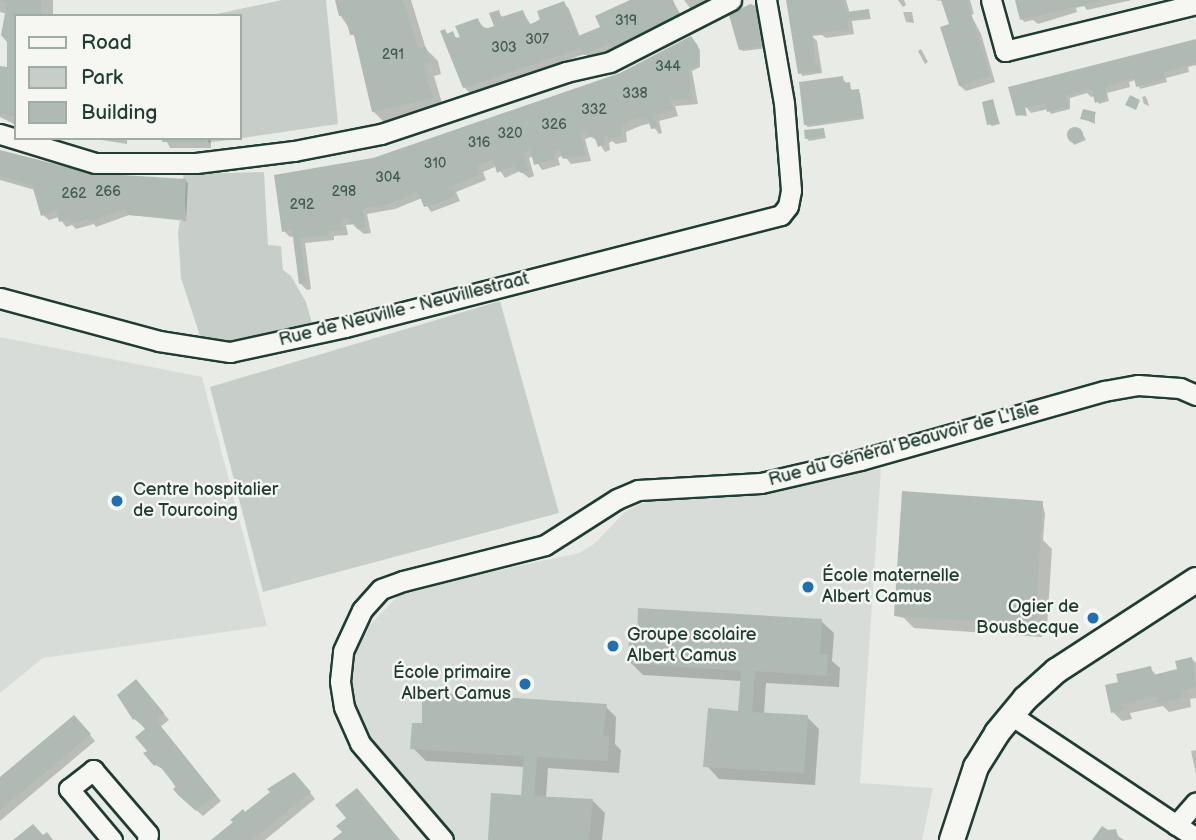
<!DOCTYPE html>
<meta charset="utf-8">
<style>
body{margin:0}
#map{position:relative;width:1196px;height:840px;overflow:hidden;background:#e9ebe7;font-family:"Balsamiq Sans",sans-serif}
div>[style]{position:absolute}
.built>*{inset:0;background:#d8dcd8}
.green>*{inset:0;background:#c7cec9}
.shadow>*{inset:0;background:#0003}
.building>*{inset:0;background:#b0bab5}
.round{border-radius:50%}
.roads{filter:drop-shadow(2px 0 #1f3d34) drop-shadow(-2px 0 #1f3d34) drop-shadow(0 2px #1f3d34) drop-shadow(0 -2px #1f3d34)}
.minor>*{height:19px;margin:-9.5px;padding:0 9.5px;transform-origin:9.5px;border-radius:9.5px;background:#f6f6f2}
.tertiary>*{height:24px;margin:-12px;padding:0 12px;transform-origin:12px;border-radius:12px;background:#f6f6f2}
.dots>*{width:19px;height:19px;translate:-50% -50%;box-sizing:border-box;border:4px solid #f6f6f2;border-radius:50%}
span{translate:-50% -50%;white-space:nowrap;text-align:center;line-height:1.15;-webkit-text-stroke:5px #f6f6f2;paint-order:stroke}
.number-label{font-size:14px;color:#435c54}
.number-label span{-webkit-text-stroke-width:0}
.street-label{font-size:18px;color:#1f3d34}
.poi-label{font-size:18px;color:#1f3d34}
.left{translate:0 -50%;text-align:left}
.right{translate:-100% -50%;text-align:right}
.legend{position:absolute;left:14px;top:14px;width:228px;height:126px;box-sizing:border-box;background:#f6f6f2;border:2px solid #a0aca6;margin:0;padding:9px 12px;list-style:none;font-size:21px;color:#1f3d34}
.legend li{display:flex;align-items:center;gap:14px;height:35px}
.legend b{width:35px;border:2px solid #a0aca6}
</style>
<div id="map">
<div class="built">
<i style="clip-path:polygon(0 337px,202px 377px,267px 626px,43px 658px,0 693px)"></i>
<i style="clip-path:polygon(881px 469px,860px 783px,933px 788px,922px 840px,453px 840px,362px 735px,347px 688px,349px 661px,363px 632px,403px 591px,579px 553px,594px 544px,626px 511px,645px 502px,667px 498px,692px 499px)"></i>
</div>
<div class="green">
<i style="clip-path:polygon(282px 0,326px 0,338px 124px,208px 143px,208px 138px,240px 138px,240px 16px,207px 16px)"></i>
<i style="clip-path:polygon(264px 172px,268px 245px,281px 246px,283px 270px,291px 276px,306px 302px,314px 330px,204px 348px,181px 278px,178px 232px,180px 221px,186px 220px,183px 174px)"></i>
<i style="clip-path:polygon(500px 301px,559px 513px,263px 592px,210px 387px)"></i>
</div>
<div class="shadow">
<i style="clip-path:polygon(0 0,53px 0,53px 16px,16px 16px,16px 125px,0 117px,0 67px,8px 70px,7px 14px,0 12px)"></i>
<i style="clip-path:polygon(337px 0,411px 0,426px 49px,438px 61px,441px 74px,434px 76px,444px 110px,385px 123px,373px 111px,357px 40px,340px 15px)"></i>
<i style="clip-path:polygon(634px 0,672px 0,684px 20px,618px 52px,615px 48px,591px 60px,585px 54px,470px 93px,464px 87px,445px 32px,459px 39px,478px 20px,485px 29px,496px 27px,498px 12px,503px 18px,523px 12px,531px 25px,564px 3px,569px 9px,580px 37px,603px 28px)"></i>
<i style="clip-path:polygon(684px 0,722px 0,695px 14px)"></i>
<i style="clip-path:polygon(788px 0,846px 0,850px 14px,868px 11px,871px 19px,852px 21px,854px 34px,826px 38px,822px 35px,812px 36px,817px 41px,822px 73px,802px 76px)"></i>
<i style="clip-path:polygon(898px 0,904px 0,906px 5px,903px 7px)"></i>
<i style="clip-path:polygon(935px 0,970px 0,974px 14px,971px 15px,981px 34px,995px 82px,966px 91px,960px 86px,951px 25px,943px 1px)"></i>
<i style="clip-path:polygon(1017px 0,1132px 0,1087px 10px,1084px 6px,1076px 8px,1077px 12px,1038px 24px,1033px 20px,1024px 22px,1022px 19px)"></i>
<i style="clip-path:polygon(755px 8px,768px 48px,743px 51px,740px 49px)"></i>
<i style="clip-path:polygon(903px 12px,912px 12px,914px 23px,906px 22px)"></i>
<i style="clip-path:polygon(693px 40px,700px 50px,700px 67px,692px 71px,698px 104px,675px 106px,678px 116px,659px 121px,662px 133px,659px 134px,651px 123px,640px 126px,626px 132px,627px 142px,616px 144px,612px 141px,609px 143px,610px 150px,605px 152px,598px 141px,591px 137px,585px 139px,591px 161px,571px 164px,564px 155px,558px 158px,560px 165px,542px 170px,533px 156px,529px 158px,534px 176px,529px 178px,520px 171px,505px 178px,497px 166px,483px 172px,486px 180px,456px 192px,460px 201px,431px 212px,422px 198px,395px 209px,367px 214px,371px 233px,364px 234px,352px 224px,346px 225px,348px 235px,334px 236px,334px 240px,305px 243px,311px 289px,307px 290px,301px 284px,294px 236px,290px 237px,284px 231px,373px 159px,621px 75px)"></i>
<i style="clip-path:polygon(1196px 41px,1196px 65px,1188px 67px,1189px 72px,1166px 78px,1167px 82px,1140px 89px,1136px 80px,1129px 82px,1130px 87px,1107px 93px,1109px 101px,1099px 104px,1096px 96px,1091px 97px,1087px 93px,1070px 98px,1070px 109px,1051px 114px,1048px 109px,1031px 113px,1025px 106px,1027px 116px,1017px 115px,1010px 88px)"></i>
<i style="clip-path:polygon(921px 49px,928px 62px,925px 64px,918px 51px)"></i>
<i style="clip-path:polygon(842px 78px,853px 91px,860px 93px,864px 119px,808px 127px,805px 124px)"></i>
<i style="clip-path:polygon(1145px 96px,1147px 99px,1149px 106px,1144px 104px,1142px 97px)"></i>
<i style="clip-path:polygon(992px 101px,1000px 124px,992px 126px,989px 124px)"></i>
<i style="clip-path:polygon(1095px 113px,1095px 124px,1082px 118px)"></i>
<i style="clip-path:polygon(1080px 129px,1086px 140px,1074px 145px,1068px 135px)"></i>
<i style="clip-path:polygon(823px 130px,826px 138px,809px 141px,807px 138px)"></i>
<i style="clip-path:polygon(89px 138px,127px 138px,127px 144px)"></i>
<i style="clip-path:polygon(165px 138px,211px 138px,211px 148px,170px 148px)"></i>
<i style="clip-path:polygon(0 152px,73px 172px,186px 181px,188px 183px,186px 221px,129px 215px,96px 227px,94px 224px,76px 229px,72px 225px,66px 227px,59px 217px,49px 220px,43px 215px,35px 190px,0 180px)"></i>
<i style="clip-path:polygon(1042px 502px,1045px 514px,1043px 540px,1052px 549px,1047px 626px,1043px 625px,1042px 637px,914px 628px,904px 618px,896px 616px)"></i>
<i style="clip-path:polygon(821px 621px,834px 633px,832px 661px,840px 668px,839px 687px,766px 683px,764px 714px,807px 717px,819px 729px,815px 785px,719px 779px,707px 766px,740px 713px,742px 681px,643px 675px,631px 663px)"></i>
<i style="clip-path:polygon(1192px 659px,1196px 663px,1196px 698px,1190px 699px,1191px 707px,1169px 712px,1163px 706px,1130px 713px,1132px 719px,1122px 721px,1113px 712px,1120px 683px,1150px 668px,1157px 676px,1179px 671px)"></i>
<i style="clip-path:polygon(142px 687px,169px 720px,160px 727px,221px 801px,203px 816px,185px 800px,163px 769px,155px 765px,149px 751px,147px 729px,134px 719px,119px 696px)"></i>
<i style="clip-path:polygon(604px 705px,616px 717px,615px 744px,621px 750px,619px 773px,548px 768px,546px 798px,593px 801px,605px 813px,602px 840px,490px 840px,522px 797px,525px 767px,426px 761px,414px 749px)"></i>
<i style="clip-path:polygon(80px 723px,95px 741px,0 821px,0 780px)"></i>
<i style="clip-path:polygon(1196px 750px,1196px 774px,1191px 751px)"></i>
<i style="clip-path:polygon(300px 780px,315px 799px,265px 840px,214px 840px,246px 814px)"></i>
</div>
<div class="building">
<i style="clip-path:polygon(0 0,41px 0,41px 16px,16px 16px,16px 117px,0 113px,0 66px,7px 67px,7px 42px,1px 35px,7px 3px)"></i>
<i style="clip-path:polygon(335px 0,403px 0,418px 48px,426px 47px,430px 62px,423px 64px,433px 98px,372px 112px,354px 35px,350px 35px,345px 15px,339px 16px)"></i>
<i style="clip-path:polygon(630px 0,673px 0,679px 14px,611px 47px,609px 43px,584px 55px,581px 48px,463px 88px,440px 31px,445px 29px,447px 34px,453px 31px,456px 38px,460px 37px,455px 26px,478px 18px,481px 27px,488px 28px,494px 26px,489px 13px,499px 10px,501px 17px,523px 10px,528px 25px,540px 20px,537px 11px,564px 1px,578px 36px,600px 27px,595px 16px)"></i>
<i style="clip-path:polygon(786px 0,843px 0,846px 12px,869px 9px,870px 17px,848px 20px,849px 29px,812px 34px,816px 64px,819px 64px,820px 71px,798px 74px)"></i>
<i style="clip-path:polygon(941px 0,967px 0,990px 76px,959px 86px,940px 27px,949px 24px)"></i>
<i style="clip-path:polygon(1015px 0,1101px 0,1101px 1px,1020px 20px)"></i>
<i style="clip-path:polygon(750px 4px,756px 6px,766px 45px,739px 50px,729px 15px)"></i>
<i style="clip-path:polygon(691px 36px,698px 46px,698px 65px,689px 69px,692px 99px,670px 100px,674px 110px,654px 115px,657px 128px,651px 129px,647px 117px,633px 120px,621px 126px,622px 136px,608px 139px,607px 134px,604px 137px,605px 144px,598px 147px,594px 135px,588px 137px,587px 131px,580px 133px,586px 155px,563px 159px,559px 149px,553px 152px,555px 159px,534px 165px,530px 150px,524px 152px,529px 170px,521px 173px,513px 166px,497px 173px,493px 159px,478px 166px,481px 174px,452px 186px,455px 195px,440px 203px,424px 207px,418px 192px,389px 204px,362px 209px,366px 227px,357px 229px,355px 223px,350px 225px,349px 218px,341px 219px,343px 230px,329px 231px,329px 235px,300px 238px,306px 283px,299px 284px,292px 230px,282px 232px,274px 175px,373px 158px,620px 73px)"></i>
<i style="clip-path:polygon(1196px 39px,1196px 63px,1164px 72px,1165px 79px,1136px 87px,1134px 78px,1105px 87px,1107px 99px,1095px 103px,1092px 90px,1083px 91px,1066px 96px,1068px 107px,1047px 112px,1045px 103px,1024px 108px,1026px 114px,1016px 116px,1008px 87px)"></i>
<i style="clip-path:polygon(843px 76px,844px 83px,850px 82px,851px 90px,859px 89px,863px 117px,804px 125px,799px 82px)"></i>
<i style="clip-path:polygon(1130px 95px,1140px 100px,1136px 110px,1125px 105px)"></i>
<i style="clip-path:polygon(993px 99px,999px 122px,987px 125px,982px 102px)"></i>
<i style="clip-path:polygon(1083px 109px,1096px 112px,1093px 122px,1080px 119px)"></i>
<i class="round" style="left:1067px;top:127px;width:16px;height:16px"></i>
<i style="clip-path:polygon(824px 128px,825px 136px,805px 139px,804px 130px)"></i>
<i style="clip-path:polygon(163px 138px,206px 138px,206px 142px,162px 142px)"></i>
<i style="clip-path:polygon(0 150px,90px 173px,186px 179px,184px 219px,127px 215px,125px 209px,89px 222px,88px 219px,69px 224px,68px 219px,59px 222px,56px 210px,41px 216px,32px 185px,0 176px)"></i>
<i style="clip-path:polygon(902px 491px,1043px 501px,1035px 625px,894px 616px)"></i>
<i style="clip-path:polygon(638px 608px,822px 619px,820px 654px,828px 654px,827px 676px,755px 671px,752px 712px,808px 715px,804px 773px,703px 767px,708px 708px,738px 711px,741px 671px,627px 663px,629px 642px,637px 642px)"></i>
<i style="clip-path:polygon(1192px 657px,1196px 687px,1182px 691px,1183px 698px,1158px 703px,1157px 696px,1122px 704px,1124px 710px,1111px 713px,1105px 685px,1118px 682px,1116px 674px,1151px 666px,1153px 675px,1177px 669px,1175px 661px)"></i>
<i style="clip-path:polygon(136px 679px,164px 713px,156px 720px,216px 795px,196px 811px,178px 795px,173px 789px,176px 786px,157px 763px,154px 766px,143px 753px,147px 751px,135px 737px,145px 729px,135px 718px,133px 720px,117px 695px)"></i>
<i style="clip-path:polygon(422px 692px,607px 704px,603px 736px,609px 736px,608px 761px,537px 757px,534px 796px,593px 799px,589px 840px,488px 840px,491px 793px,521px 795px,524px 756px,410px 749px,412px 723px,422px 723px)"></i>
<i style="clip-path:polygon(74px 715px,91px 734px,0 810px,0 777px)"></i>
<i style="clip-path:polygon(294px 772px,311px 792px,252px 840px,211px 840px,233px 822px,230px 820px,236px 815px,243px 809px,245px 812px,270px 792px,267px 789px)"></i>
<i style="clip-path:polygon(357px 788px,400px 840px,332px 840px,342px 832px,336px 826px,346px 818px,335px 805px)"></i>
<i style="clip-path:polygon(33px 824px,43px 835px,47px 832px,53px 840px,13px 840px)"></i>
<i style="clip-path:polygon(1102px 826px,1108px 830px,1116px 829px,1118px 836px,1124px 840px,1092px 840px)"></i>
</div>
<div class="roads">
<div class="minor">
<i style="left:991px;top:0;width:53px;rotate:74.6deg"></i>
<i style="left:1005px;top:51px;width:197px;rotate:-13.8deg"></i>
<i style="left:0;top:134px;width:99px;rotate:17deg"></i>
<i style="left:95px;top:163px;width:101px"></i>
<i style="left:196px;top:163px;width:99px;rotate:-7deg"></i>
<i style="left:294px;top:151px;width:89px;rotate:-11.1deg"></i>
<i style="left:381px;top:134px;width:195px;rotate:-18.5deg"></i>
<i style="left:566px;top:72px;width:45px;rotate:-12.8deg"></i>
<i style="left:610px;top:62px;width:136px;rotate:-27.1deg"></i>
<i style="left:0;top:298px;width:165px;rotate:15.1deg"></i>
<i style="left:159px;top:341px;width:72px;rotate:8.8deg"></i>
<i style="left:230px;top:352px;width:118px;rotate:-12.3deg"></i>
<i style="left:345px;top:327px;width:450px;rotate:-14.4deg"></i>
<i style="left:781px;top:215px;width:11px;rotate:-52deg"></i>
<i style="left:788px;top:206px;width:16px;rotate:-79deg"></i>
<i style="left:791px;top:190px;width:87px;rotate:-94.6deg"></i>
<i style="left:784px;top:103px;width:105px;rotate:-99.9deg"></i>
<i style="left:1011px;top:715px;width:222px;rotate:33.6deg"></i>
<i style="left:1176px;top:825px;width:30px;rotate:-49deg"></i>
<i style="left:112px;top:840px;width:67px;rotate:-130.1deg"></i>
<i style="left:69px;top:789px;width:31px;rotate:-38deg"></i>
<i style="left:93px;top:770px;width:84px;rotate:49.3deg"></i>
<i style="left:148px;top:834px;width:6px;rotate:99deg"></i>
<i style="left:443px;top:840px;width:128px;rotate:-130.6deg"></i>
<i style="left:360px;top:743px;width:39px;rotate:-114deg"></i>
<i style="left:344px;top:707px;width:26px;rotate:-99deg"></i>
<i style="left:340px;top:681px;width:30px;rotate:-84deg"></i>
<i style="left:343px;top:651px;width:45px;rotate:-65.1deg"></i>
<i style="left:362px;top:610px;width:28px;rotate:-48deg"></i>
<i style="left:381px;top:589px;width:23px;rotate:-20deg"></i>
<i style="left:403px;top:581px;width:146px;rotate:-14.2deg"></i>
<i style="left:545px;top:545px;width:85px;rotate:-32.6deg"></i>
<i style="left:617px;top:499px;width:23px;rotate:-23deg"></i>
<i style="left:638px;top:490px;width:123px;rotate:-3.3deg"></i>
<i style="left:761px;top:483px;width:102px;rotate:-13.1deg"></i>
<i style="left:860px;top:460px;width:254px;rotate:-15.8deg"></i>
<i style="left:1104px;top:391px;width:35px;rotate:-10deg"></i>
<i style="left:1138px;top:385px;width:42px;rotate:4.1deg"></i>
<i style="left:1180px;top:388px;width:17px;rotate:24deg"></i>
</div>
<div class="tertiary">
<i style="left:952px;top:840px;width:77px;rotate:-71.8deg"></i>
<i style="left:976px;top:767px;width:40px;rotate:-58deg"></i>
<i style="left:997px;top:733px;width:44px;rotate:-50.5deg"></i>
<i style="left:1025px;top:699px;width:42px;rotate:-42.1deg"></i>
<i style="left:1056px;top:671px;width:167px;rotate:-33deg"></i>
</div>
</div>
<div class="dots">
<i style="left:117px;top:501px;background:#1f6fb2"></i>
<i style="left:808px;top:587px;background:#1f6fb2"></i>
<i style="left:1093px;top:618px;background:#1f6fb2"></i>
<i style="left:613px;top:646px;background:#1f6fb2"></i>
<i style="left:525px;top:684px;background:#1f6fb2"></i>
</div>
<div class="number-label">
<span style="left:626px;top:21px">319</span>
<span style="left:537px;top:40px">307</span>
<span style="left:504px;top:48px">303</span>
<span style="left:393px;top:55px">291</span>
<span style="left:668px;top:67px">344</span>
<span style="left:635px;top:94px">338</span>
<span style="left:594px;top:110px">332</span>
<span style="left:554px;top:125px">326</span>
<span style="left:510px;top:134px">320</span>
<span style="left:479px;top:143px">316</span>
<span style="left:435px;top:164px">310</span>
<span style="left:388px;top:178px">304</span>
<span style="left:108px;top:192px">266</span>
<span style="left:344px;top:192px">298</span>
<span style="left:74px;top:194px">262</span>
<span style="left:302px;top:205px">292</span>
</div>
<div class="street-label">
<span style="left:404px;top:310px;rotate:-14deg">Rue de Neuville - Neuvillestraat</span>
<span style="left:904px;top:445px;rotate:-15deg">Rue du Général Beauvoir de L'Isle</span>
</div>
<div class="poi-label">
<span class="left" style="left:133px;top:501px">Centre hospitalier<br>de Tourcoing</span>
<span class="left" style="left:822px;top:587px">École maternelle<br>Albert Camus</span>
<span class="right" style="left:1079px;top:618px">Ogier de<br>Bousbecque</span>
<span class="left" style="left:627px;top:646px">Groupe scolaire<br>Albert Camus</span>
<span class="right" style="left:511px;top:684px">École primaire<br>Albert Camus</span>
</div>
<ul class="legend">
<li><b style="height:9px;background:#f6f6f2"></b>Road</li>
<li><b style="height:19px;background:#c7cec9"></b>Park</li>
<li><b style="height:19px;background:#b0bab5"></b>Building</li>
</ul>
</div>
